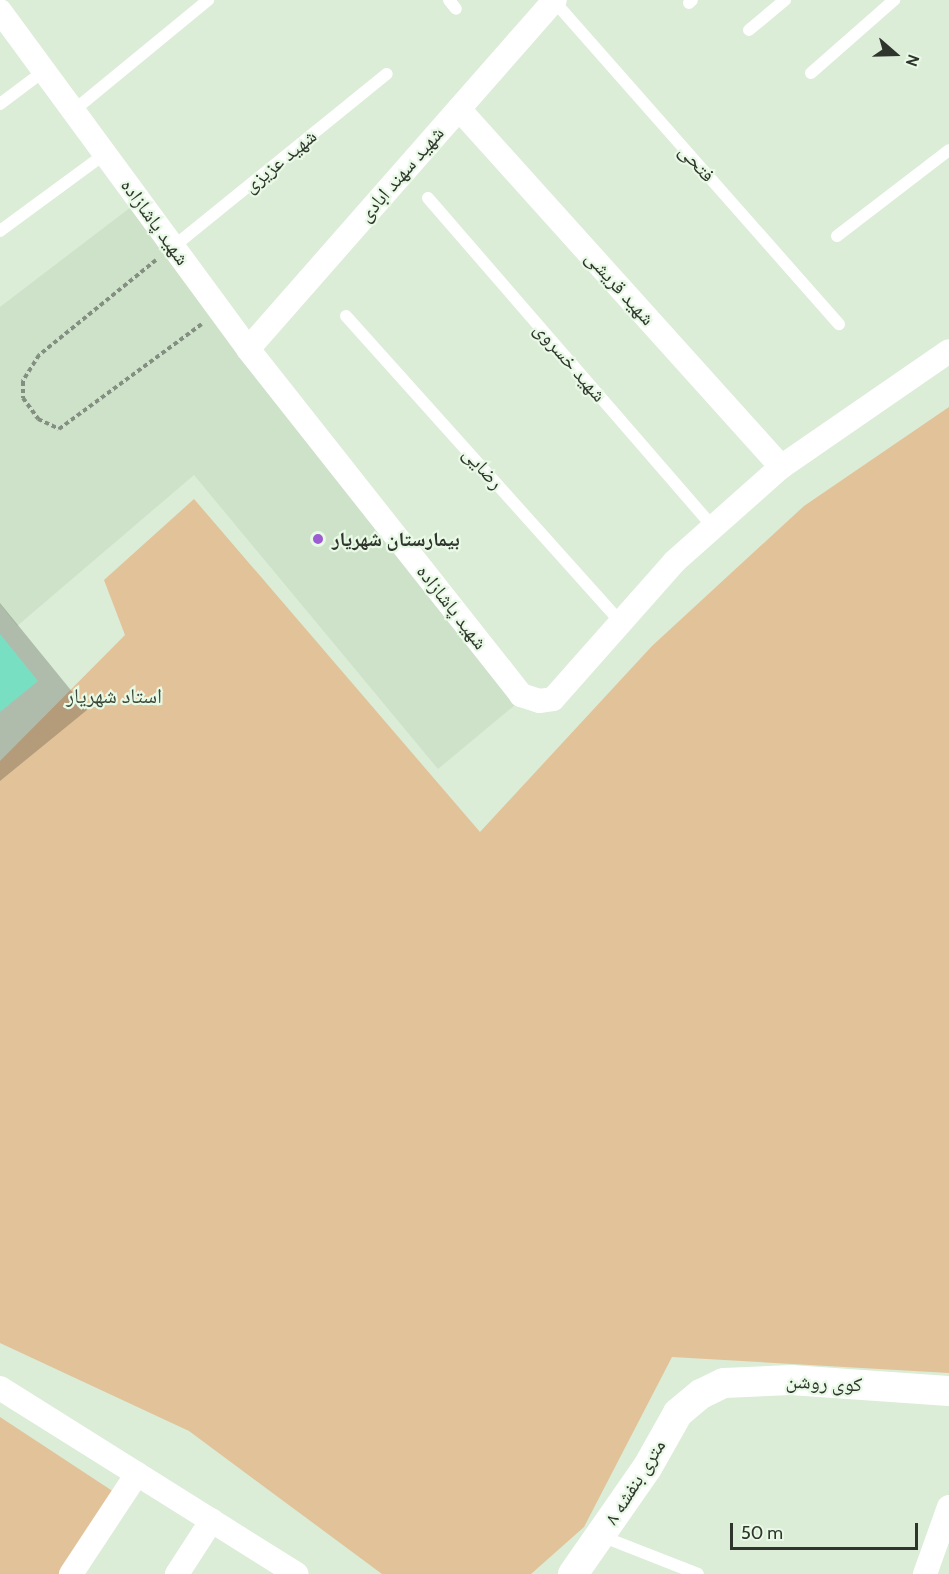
<!DOCTYPE html>
<meta charset="utf-8">
<style>
body{margin:0}
#map{position:relative;width:949px;height:1574px;overflow:hidden;background:#dbecd7;font-family:Cabin,"Noto Naskh Arabic",sans-serif}
div>[style]{position:absolute}
.built>*{inset:0;background:#cde2c8}
.green>*{inset:0;background:#e2c299}
.shadow>*{inset:0;background:#0003}
.building>*{inset:0;background:#79dfc2}
.path>*{height:4px;margin-top:-2px;transform-origin:0;background:repeating-linear-gradient(90deg,#838f80 0 4.5px,transparent 0 7.5px)}
.service>*{height:12px;margin:-6px;padding:0 6px;transform-origin:6px;border-radius:6px;background:#fff}
.minor>*{height:24px;margin:-12px;padding:0 12px;transform-origin:12px;border-radius:12px;background:#fff}
.tertiary>*{height:30px;margin:-15px;padding:0 15px;transform-origin:15px;border-radius:15px;background:#fff}
.dots>*{width:16px;height:16px;translate:-50% -50%;box-sizing:border-box;border:3px solid #e8f9e5;border-radius:50%}
span{translate:-50% -50%;white-space:nowrap;text-align:center;line-height:1.15;-webkit-text-stroke:4.5px #e8f9e5;paint-order:stroke}
.street-label{font-size:20px;color:#2f352d}
.poi-label{font-size:20px;color:#2f352d;font-weight:700}
.left{translate:0 -50%;text-align:left}
.neighbourhood-label{font-size:21px;color:#3b4838}
.north{position:absolute;left:865px;top:24px;width:60px;height:60px;-webkit-text-stroke:4px #e8f9e5;paint-order:stroke;rotate:110deg;font-size:16px;font-weight:700;line-height:24px;text-align:center;color:#2f352d}
.north::after{content:'';display:block;margin:auto;width:21px;height:27px;background:#2f352d;clip-path:polygon(50% 0,100% 100%,50% 72%,0 100%)}
.scale{position:absolute;left:730px;top:1523px;width:188px;height:27px;box-sizing:border-box;border:3px solid #2f352d;border-top:0;padding-left:8px;font-size:18px;line-height:21px;white-space:nowrap;color:#2f352d;-webkit-text-stroke:4px #e8f9e5;paint-order:stroke}
</style>
<div id="map">
<div class="built">
<i style="clip-path:polygon(131px 207px,516px 704px,438px 769px,194px 475px,17px 626px,0 604px,0 307px)"></i>
</div>
<div class="green">
<i style="clip-path:polygon(949px 407px,949px 1373px,672px 1357px,584px 1527px,531px 1574px,382px 1574px,189px 1431px,0 1343px,0 761px,125px 635px,104px 580px,194px 499px,480px 832px,652px 646px,804px 506px)"></i>
<i style="clip-path:polygon(0 1417px,114px 1492px,59px 1574px,0 1574px)"></i>
</div>
<div class="shadow">
<i style="clip-path:polygon(0 603px,87px 710px,0 781px)"></i>
</div>
<div class="building">
<i style="clip-path:polygon(0 634px,38px 681px,0 712px)"></i>
</div>
<div class="path">
<i style="left:156px;top:260px;width:151px;rotate:140.9deg"></i>
<i style="left:39px;top:355px;width:31px;rotate:122deg"></i>
<i style="left:23px;top:381px;width:17px;rotate:90deg"></i>
<i style="left:23px;top:398px;width:26px;rotate:54deg"></i>
<i style="left:38px;top:419px;width:23px;rotate:25deg"></i>
<i style="left:59px;top:429px;width:177px;rotate:-36.3deg"></i>
</div>
<div class="service">
<i style="left:449px;top:0;width:11px;rotate:52deg"></i>
<i style="left:554px;top:1px;width:431px;rotate:48.6deg"></i>
<i style="left:689px;top:3px;width:4px;rotate:-45deg"></i>
<i style="left:749px;top:30px;width:47px;rotate:-39.8deg"></i>
<i style="left:811px;top:73px;width:111px;rotate:-41.3deg"></i>
<i style="left:0;top:104px;width:55px;rotate:-36.9deg"></i>
<i style="left:73px;top:111px;width:175px;rotate:-39.4deg"></i>
<i style="left:428px;top:198px;width:435px;rotate:49.1deg"></i>
<i style="left:0;top:231px;width:130px;rotate:-36.3deg"></i>
<i style="left:837px;top:236px;width:141px;rotate:-37.5deg"></i>
<i style="left:173px;top:247px;width:275px;rotate:-39deg"></i>
<i style="left:346px;top:316px;width:410px;rotate:48.1deg"></i>
<i style="left:601px;top:1536px;width:104px;rotate:21.4deg"></i>
</div>
<div class="minor">
<i style="left:0;top:11px;width:419px;rotate:53.7deg"></i>
<i style="left:248px;top:349px;width:441px;rotate:51.7deg"></i>
<i style="left:521px;top:695px;width:19px;rotate:18deg"></i>
<i style="left:539px;top:701px;width:14px;rotate:-8deg"></i>
<i style="left:553px;top:699px;width:183px;rotate:-48.5deg"></i>
<i style="left:674px;top:562px;width:143px;rotate:-41.6deg"></i>
<i style="left:781px;top:467px;width:204px;rotate:-34.6deg"></i>
<i style="left:459px;top:109px;width:482px;rotate:48deg"></i>
<i style="left:248px;top:349px;width:465px;rotate:-48.7deg"></i>
<i style="left:0;top:1388px;width:350px;rotate:32.1deg"></i>
<i style="left:71px;top:1574px;width:120px;rotate:-56.6deg"></i>
<i style="left:177px;top:1574px;width:64px;rotate:-57.1deg"></i>
<i style="left:925px;top:1574px;width:71px;rotate:-70.3deg"></i>
</div>
<div class="tertiary">
<i style="left:573px;top:1574px;width:129px;rotate:-55.1deg"></i>
<i style="left:647px;top:1468px;width:63px;rotate:-60.6deg"></i>
<i style="left:678px;top:1413px;width:30px;rotate:-40deg"></i>
<i style="left:701px;top:1394px;width:25px;rotate:-26deg"></i>
<i style="left:724px;top:1383px;width:67px;rotate:-2.6deg"></i>
<i style="left:791px;top:1380px;width:158px;rotate:4deg"></i>
</div>
<div class="dots">
<i style="left:318px;top:539px;background:#9c5cd2"></i>
</div>
<div class="street-label">
<span style="left:280px;top:161px;rotate:-39deg">شهید عزیزی</span>
<span style="left:697px;top:163px;rotate:49deg">فتحی</span>
<span style="left:401px;top:174px;rotate:-49deg">شهید سهند ابادی</span>
<span style="left:155px;top:222px;rotate:54deg">شهید پاشازاده</span>
<span style="left:620px;top:288px;rotate:48deg">شهید قریشی</span>
<span style="left:570px;top:362px;rotate:49deg">شهید خسروی</span>
<span style="left:483px;top:468px;rotate:48deg">رضایی</span>
<span style="left:452px;top:607px;rotate:52deg">شهید پاشازاده</span>
<span style="left:824px;top:1383px;rotate:3deg">کوی روشن</span>
<span style="left:635px;top:1482px;rotate:-58deg">۸ متری بنفشه</span>
</div>
<div class="poi-label">
<span class="left" style="left:332px;top:539px">بیمارستان شهریار</span>
</div>
<div class="neighbourhood-label">
<span style="left:114px;top:696px">استاد شهریار</span>
</div>
<div class="north">N</div>
<div class="scale">50 m</div>
</div>
